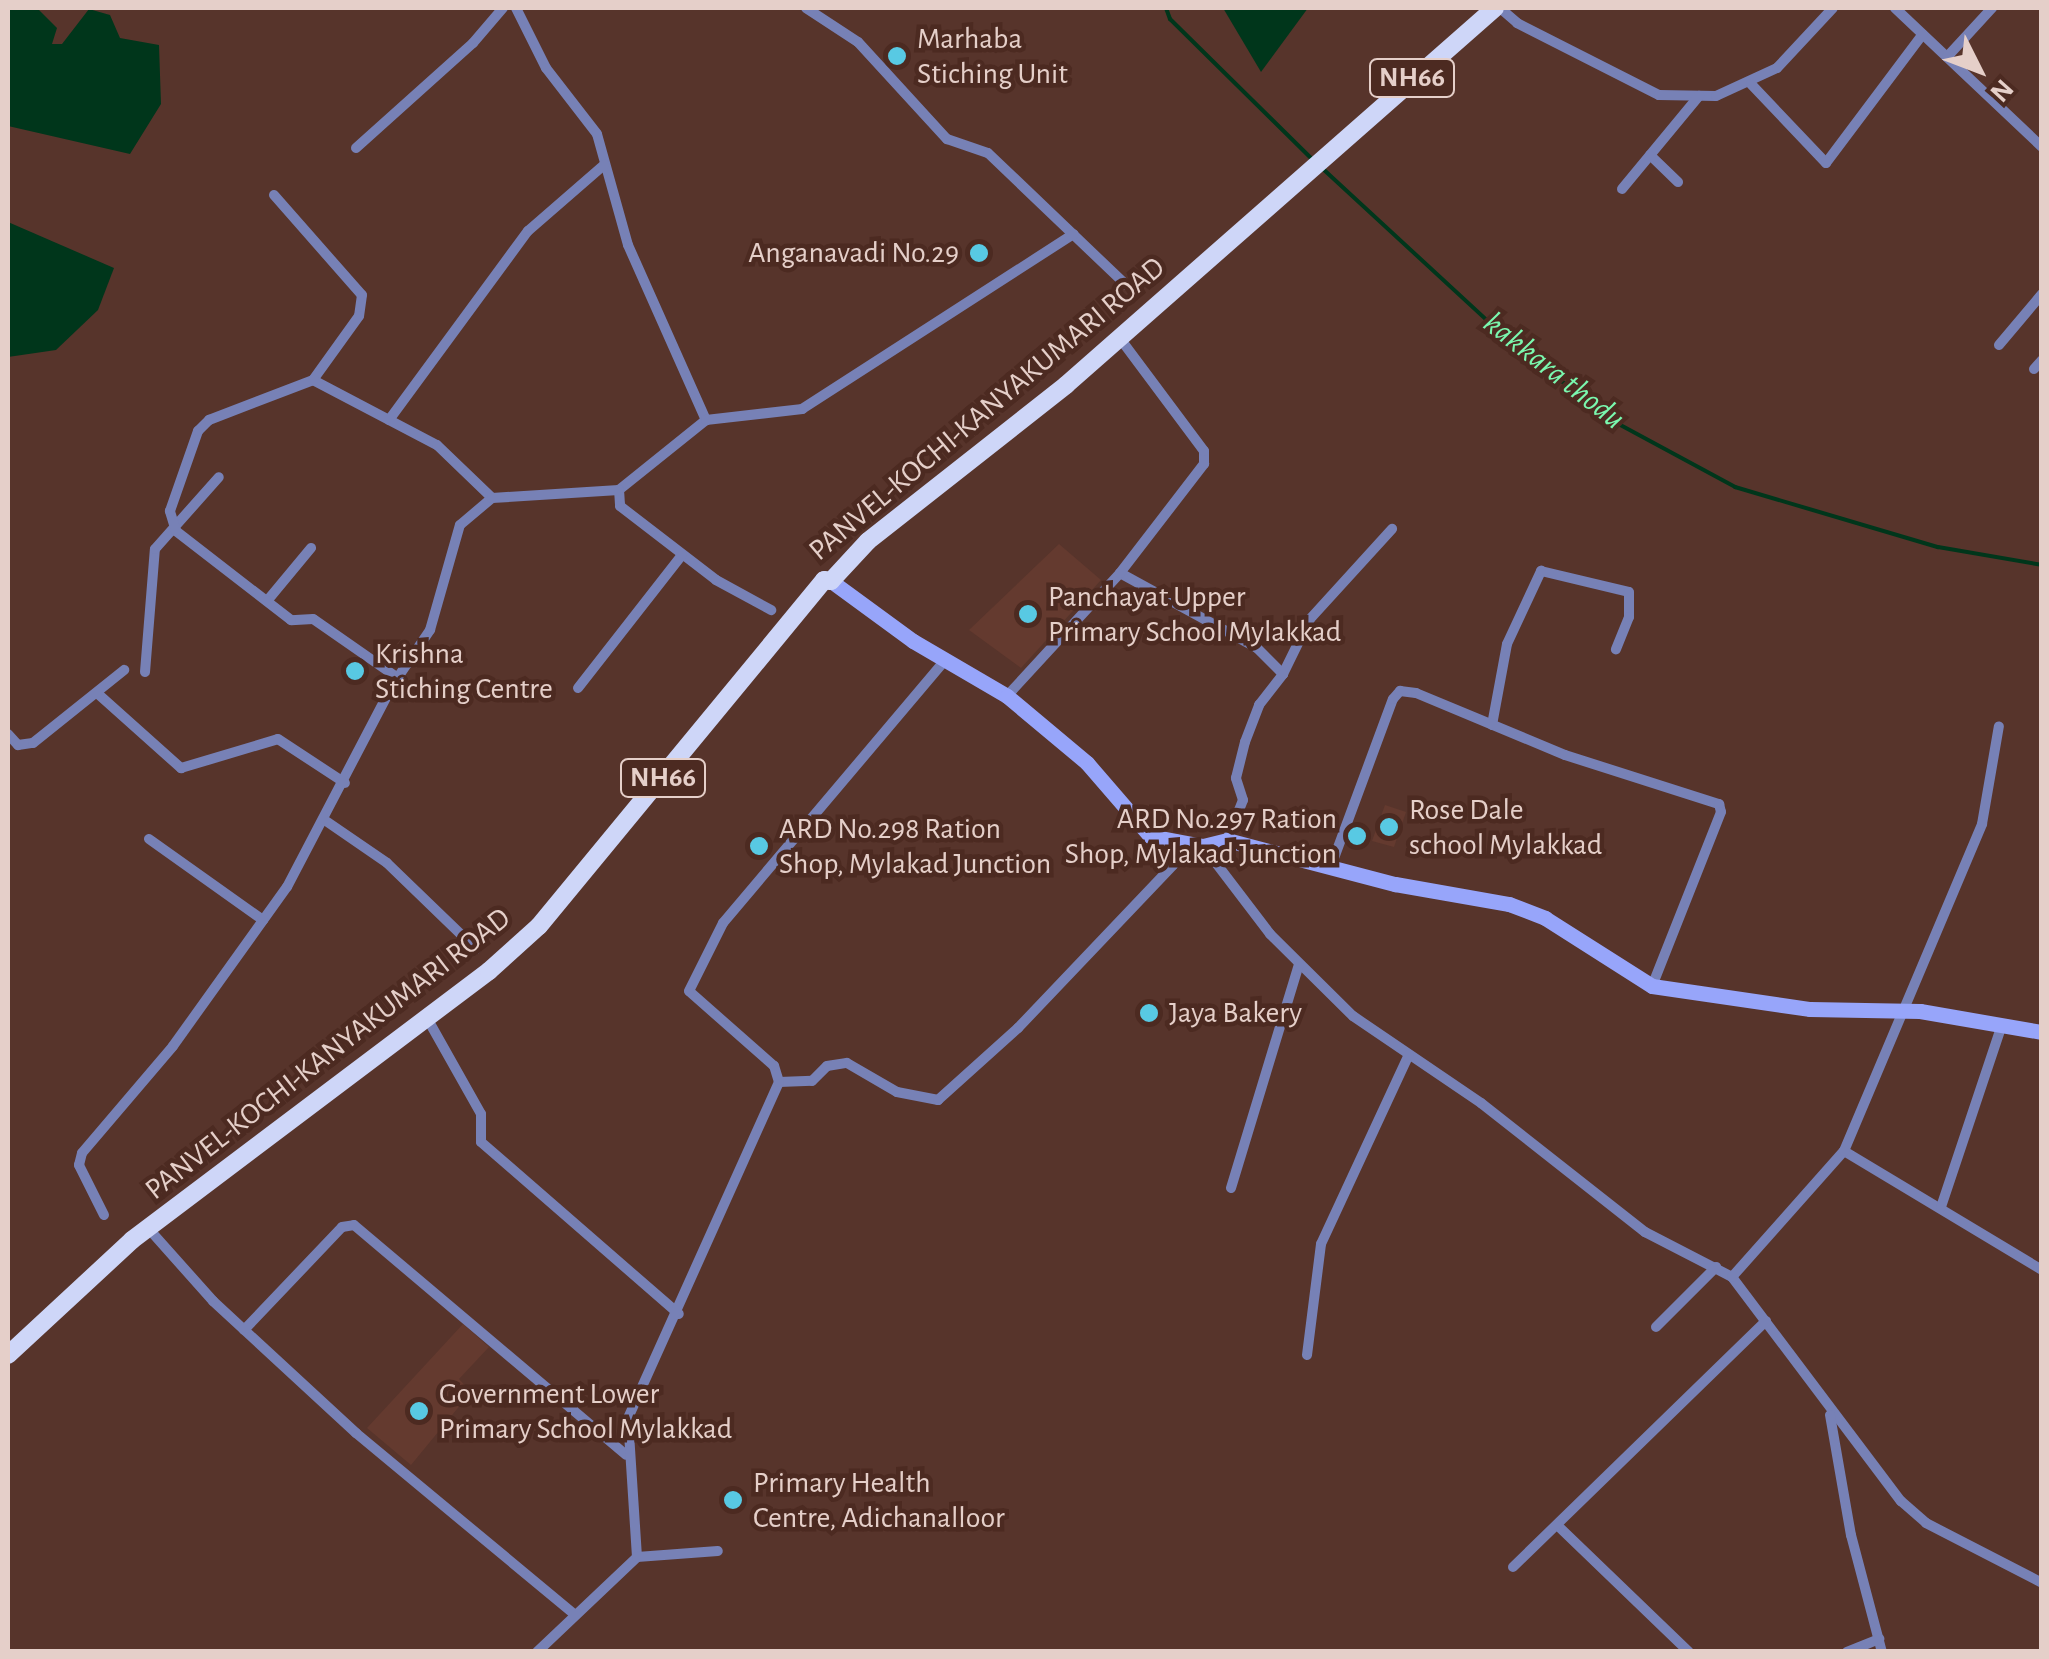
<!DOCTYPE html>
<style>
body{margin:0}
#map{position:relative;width:2049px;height:1659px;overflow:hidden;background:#57342b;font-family:"Alegreya Sans",sans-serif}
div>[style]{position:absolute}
.built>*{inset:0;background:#643a2f}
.water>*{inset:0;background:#00361b}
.stream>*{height:4px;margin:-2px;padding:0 2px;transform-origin:2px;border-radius:2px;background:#00361b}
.minor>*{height:10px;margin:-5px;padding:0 5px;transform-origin:5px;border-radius:5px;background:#7781b6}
.secondary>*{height:15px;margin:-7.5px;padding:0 7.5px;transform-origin:7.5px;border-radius:7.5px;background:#97a5fa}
.trunk>*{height:18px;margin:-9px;padding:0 9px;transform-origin:9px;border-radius:9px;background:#ced6f8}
.dots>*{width:28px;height:28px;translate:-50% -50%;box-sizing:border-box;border:5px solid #4c2a21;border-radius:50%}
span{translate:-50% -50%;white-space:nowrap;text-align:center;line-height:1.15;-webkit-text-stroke:9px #4c2a21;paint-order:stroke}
.shield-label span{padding:2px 8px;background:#4c2a21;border:2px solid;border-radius:8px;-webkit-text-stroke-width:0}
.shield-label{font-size:28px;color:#e5cfc9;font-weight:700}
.poi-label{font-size:30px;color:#e5cfc9}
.left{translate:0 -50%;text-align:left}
.right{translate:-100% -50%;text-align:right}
.street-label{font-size:30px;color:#e5cfc9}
.water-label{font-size:32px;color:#7af7ae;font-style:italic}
.frame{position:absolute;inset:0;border:10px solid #e5cfc9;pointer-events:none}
.north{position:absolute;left:1929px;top:20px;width:100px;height:100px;-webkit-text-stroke:8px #4c2a21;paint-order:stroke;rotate:132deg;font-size:28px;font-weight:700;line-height:40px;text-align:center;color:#e5cfc9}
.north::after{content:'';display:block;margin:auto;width:35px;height:45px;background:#e5cfc9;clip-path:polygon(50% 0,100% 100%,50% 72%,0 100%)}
</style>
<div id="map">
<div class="built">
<i style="clip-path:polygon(1059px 544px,1101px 580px,1021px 668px,969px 630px)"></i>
<i style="clip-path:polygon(1385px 805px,1406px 812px,1394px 847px,1372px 841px)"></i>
<i style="clip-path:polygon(463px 1324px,489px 1347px,459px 1379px,471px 1392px,411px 1465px,367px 1428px)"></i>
</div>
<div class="water">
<i style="clip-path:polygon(8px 8px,37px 8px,57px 28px,52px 44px,62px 44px,89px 9px,110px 15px,120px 38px,159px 45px,161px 104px,130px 154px,8px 126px)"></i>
<i style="clip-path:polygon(1223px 8px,1308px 8px,1261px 72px)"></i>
<i style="clip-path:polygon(8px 222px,114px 268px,98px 310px,56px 350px,8px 357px)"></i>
</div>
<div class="stream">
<i style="left:1166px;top:8px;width:12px;rotate:70deg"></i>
<i style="left:1170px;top:19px;width:199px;rotate:44.6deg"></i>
<i style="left:1323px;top:169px;width:252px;rotate:42.7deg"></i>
<i style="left:1508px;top:340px;width:133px;rotate:37.6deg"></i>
<i style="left:1613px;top:421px;width:139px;rotate:28.4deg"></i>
<i style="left:1735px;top:487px;width:212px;rotate:16.5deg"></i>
<i style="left:1938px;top:547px;width:106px;rotate:9.8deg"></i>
</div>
<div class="minor">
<i style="left:516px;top:8px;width:67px;rotate:63.4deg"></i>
<i style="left:546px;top:68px;width:83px;rotate:52.3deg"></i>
<i style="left:597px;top:134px;width:115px;rotate:74.4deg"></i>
<i style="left:628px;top:245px;width:192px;rotate:66deg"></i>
<i style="left:706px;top:420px;width:112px;rotate:141.2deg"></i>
<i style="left:619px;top:490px;width:16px;rotate:86deg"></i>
<i style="left:620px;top:506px;width:121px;rotate:37.6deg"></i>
<i style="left:716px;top:580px;width:63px;rotate:28.6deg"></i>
<i style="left:806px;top:8px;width:62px;rotate:33.2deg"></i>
<i style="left:858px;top:42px;width:132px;rotate:47.5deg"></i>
<i style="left:947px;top:139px;width:43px;rotate:18.9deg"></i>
<i style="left:988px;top:153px;width:191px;rotate:43.7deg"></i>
<i style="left:1500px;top:8px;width:23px;rotate:41deg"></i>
<i style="left:1517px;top:23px;width:159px;rotate:26.9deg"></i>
<i style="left:1659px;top:95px;width:57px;rotate:1deg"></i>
<i style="left:1716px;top:96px;width:67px;rotate:-24.7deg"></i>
<i style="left:1777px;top:68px;width:82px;rotate:-47deg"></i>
<i style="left:1895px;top:8px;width:202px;rotate:43.4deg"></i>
<i style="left:1947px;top:57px;width:67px;rotate:-47.4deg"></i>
<i style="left:1751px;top:84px;width:109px;rotate:46.5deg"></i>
<i style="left:1826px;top:163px;width:161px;rotate:-53.1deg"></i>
<i style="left:356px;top:148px;width:157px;rotate:-41.9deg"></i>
<i style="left:473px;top:43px;width:46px;rotate:-49.4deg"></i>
<i style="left:1650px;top:155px;width:39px;rotate:44deg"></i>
<i style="left:1622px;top:189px;width:121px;rotate:-50.4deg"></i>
<i style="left:274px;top:195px;width:133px;rotate:48.7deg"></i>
<i style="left:362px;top:295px;width:21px;rotate:98deg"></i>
<i style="left:359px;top:316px;width:79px;rotate:125.7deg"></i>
<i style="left:1999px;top:345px;width:67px;rotate:-49.9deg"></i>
<i style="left:2034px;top:369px;width:12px;rotate:-48deg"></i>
<i style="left:389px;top:420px;width:235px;rotate:-53.7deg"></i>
<i style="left:528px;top:231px;width:101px;rotate:-41deg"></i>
<i style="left:706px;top:420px;width:97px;rotate:-6.5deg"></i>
<i style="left:802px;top:409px;width:323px;rotate:-32.8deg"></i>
<i style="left:1120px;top:573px;width:156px;rotate:28.7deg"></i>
<i style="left:1257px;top:648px;width:37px;rotate:45deg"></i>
<i style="left:1283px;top:674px;width:61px;rotate:-63.9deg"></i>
<i style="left:1310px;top:619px;width:122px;rotate:-47.7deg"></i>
<i style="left:267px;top:601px;width:69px;rotate:-50.3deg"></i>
<i style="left:145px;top:672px;width:123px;rotate:-85.4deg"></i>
<i style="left:155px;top:549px;width:96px;rotate:-48.4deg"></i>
<i style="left:398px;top:678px;width:103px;rotate:-145.2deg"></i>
<i style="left:313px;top:619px;width:22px;rotate:177deg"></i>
<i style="left:291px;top:620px;width:145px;rotate:-142.3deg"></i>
<i style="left:176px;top:531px;width:21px;rotate:-107deg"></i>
<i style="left:170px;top:511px;width:85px;rotate:-70.7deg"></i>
<i style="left:198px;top:431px;width:16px;rotate:-45deg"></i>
<i style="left:209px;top:420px;width:111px;rotate:-21deg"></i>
<i style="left:313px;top:380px;width:140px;rotate:27.7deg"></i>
<i style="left:437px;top:445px;width:76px;rotate:43.9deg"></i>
<i style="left:578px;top:688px;width:169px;rotate:-52deg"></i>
<i style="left:97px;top:693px;width:113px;rotate:41.8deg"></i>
<i style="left:181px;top:768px;width:101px;rotate:-16.6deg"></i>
<i style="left:278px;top:739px;width:80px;rotate:33.3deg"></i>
<i style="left:1007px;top:696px;width:167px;rotate:-47.4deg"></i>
<i style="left:1120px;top:573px;width:138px;rotate:-52.4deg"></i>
<i style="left:1204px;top:464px;width:13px;rotate:-90deg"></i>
<i style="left:1204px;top:451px;width:142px;rotate:-126.7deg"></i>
<i style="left:1492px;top:725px;width:82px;rotate:-79.5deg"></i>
<i style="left:1507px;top:644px;width:81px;rotate:-65deg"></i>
<i style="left:1541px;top:571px;width:90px;rotate:13.4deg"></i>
<i style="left:1629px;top:592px;width:25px;rotate:90deg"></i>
<i style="left:1629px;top:617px;width:35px;rotate:112deg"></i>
<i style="left:8px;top:734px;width:15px;rotate:48deg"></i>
<i style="left:18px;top:745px;width:15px;rotate:-8deg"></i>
<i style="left:33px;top:743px;width:117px;rotate:-38.7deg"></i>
<i style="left:326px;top:821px;width:74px;rotate:34.5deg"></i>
<i style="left:387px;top:863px;width:124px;rotate:44deg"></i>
<i style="left:149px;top:839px;width:140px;rotate:35.4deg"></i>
<i style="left:1227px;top:840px;width:43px;rotate:-68.2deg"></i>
<i style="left:1243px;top:800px;width:23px;rotate:-108deg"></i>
<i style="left:1236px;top:778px;width:37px;rotate:-76deg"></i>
<i style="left:1245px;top:742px;width:40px;rotate:-69deg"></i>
<i style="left:1259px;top:705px;width:39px;rotate:-52deg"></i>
<i style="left:1203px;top:846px;width:111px;rotate:52.7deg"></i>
<i style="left:1270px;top:934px;width:117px;rotate:44.7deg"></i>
<i style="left:1353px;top:1016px;width:155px;rotate:34.2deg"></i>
<i style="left:1481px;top:1103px;width:209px;rotate:38.2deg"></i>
<i style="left:1645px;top:1232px;width:98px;rotate:27.3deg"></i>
<i style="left:1732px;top:1277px;width:281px;rotate:53deg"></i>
<i style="left:1901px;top:1501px;width:33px;rotate:41deg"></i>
<i style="left:1926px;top:1523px;width:131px;rotate:27.3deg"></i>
<i style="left:1330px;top:869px;width:181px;rotate:-69.7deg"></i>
<i style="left:1393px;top:699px;width:11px;rotate:-49deg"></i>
<i style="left:1400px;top:691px;width:16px;rotate:7deg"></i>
<i style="left:1416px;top:693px;width:161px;rotate:22.6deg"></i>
<i style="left:1565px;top:755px;width:162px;rotate:17.7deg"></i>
<i style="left:1719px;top:804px;width:8px;rotate:76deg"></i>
<i style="left:1721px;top:812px;width:187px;rotate:111.6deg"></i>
<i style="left:427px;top:1018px;width:110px;rotate:60.6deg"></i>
<i style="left:481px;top:1114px;width:28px;rotate:90deg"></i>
<i style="left:481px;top:1142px;width:262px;rotate:41deg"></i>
<i style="left:779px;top:1082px;width:33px;rotate:-2deg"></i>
<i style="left:812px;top:1081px;width:21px;rotate:-45deg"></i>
<i style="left:827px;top:1066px;width:20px;rotate:-9deg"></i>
<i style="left:847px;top:1063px;width:58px;rotate:30.1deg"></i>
<i style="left:897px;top:1092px;width:42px;rotate:11deg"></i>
<i style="left:938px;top:1100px;width:108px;rotate:-42deg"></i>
<i style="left:1018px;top:1028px;width:225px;rotate:-46.4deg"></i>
<i style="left:1173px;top:865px;width:26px;rotate:-81deg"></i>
<i style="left:1844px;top:1151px;width:231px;rotate:31deg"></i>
<i style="left:1231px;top:1188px;width:234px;rotate:-73.1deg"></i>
<i style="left:1941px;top:1207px;width:192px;rotate:-71.5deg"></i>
<i style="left:104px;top:1215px;width:56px;rotate:-116.6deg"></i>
<i style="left:79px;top:1165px;width:12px;rotate:-76deg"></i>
<i style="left:82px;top:1153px;width:140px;rotate:-49.6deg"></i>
<i style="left:173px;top:1046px;width:196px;rotate:-54.4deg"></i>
<i style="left:287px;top:887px;width:227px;rotate:-62.4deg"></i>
<i style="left:392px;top:686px;width:68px;rotate:-55.8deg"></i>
<i style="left:430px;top:630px;width:109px;rotate:-74.1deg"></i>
<i style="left:460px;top:525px;width:42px;rotate:-40.2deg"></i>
<i style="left:492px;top:498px;width:127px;rotate:-3.6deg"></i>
<i style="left:148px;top:1228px;width:98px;rotate:48.3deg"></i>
<i style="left:213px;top:1301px;width:195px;rotate:42.7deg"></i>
<i style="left:356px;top:1433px;width:283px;rotate:39.7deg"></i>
<i style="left:1732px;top:1277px;width:169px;rotate:-48.4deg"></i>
<i style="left:1844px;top:1151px;width:355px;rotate:-67.1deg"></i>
<i style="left:1982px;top:824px;width:99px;rotate:-80.2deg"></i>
<i style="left:1656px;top:1327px;width:85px;rotate:-45deg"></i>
<i style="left:244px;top:1330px;width:142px;rotate:-46.4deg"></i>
<i style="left:342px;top:1227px;width:12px;rotate:-9deg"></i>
<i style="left:354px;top:1225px;width:356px;rotate:40.2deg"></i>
<i style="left:1307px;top:1355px;width:112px;rotate:-82.8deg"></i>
<i style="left:1321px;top:1244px;width:209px;rotate:-65.1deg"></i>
<i style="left:1830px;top:1415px;width:122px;rotate:80.1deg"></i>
<i style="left:1851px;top:1535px;width:121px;rotate:75.2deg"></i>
<i style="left:1557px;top:1525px;width:183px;rotate:43.9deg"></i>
<i style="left:637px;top:1557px;width:139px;rotate:-93.7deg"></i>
<i style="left:628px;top:1418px;width:368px;rotate:-65.8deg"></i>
<i style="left:779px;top:1082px;width:17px;rotate:-107deg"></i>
<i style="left:774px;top:1066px;width:113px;rotate:-138.6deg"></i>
<i style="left:689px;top:991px;width:76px;rotate:-63.4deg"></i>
<i style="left:723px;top:923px;width:344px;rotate:-49.8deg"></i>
<i style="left:1513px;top:1567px;width:353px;rotate:-44.2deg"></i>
<i style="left:537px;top:1652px;width:138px;rotate:-43.5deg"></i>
<i style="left:637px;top:1557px;width:81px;rotate:-4.2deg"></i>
<i style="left:1847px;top:1652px;width:35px;rotate:-22deg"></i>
</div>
<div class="secondary">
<i style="left:831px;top:581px;width:102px;rotate:36.2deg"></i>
<i style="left:913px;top:641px;width:109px;rotate:30.3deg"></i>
<i style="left:1007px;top:696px;width:104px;rotate:39.9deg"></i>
<i style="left:1087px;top:763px;width:96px;rotate:49.2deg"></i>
<i style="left:1150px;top:836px;width:54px;rotate:10.7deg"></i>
<i style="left:1203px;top:846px;width:25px;rotate:-14deg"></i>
<i style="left:1227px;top:840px;width:174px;rotate:14.7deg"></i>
<i style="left:1395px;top:884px;width:116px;rotate:10deg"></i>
<i style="left:1509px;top:904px;width:39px;rotate:21deg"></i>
<i style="left:1545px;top:918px;width:127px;rotate:32.4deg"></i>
<i style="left:1652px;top:986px;width:160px;rotate:8.3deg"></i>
<i style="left:1810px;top:1009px;width:110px;rotate:1deg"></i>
<i style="left:1920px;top:1011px;width:124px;rotate:9.8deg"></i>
</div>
<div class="trunk">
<i style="left:8px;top:1355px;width:169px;rotate:-42.8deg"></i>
<i style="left:132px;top:1240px;width:447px;rotate:-37deg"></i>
<i style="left:489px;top:971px;width:67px;rotate:-42deg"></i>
<i style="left:539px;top:926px;width:448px;rotate:-50.5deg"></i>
<i style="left:824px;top:580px;width:7px;rotate:8deg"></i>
<i style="left:831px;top:581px;width:54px;rotate:-47.2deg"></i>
<i style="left:868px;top:541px;width:252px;rotate:-38.2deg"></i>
<i style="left:1066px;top:385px;width:571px;rotate:-41.31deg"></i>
</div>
<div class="dots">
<i style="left:897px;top:56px;background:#58c9e3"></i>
<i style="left:979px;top:253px;background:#58c9e3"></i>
<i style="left:1028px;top:614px;background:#58c9e3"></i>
<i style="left:355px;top:671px;background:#58c9e3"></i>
<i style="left:1389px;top:827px;background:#58c9e3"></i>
<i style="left:1357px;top:836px;background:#58c9e3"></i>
<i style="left:759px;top:846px;background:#58c9e3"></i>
<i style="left:1149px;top:1013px;background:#58c9e3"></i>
<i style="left:419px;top:1411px;background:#58c9e3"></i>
<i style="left:733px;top:1500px;background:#58c9e3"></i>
</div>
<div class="shield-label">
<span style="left:1412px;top:78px">NH66</span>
<span style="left:663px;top:778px">NH66</span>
</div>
<div class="poi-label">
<span class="left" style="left:917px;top:56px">Marhaba<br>Stiching Unit</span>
<span class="right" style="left:959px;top:253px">Anganavadi No.29</span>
<span class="left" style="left:1048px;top:614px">Panchayat Upper<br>Primary School Mylakkad</span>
<span class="left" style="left:375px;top:671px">Krishna<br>Stiching Centre</span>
<span class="left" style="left:1409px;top:827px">Rose Dale<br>school Mylakkad</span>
<span class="right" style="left:1337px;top:836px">ARD No.297 Ration<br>Shop, Mylakad Junction</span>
<span class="left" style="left:779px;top:846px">ARD No.298 Ration<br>Shop, Mylakad Junction</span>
<span class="left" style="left:1169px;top:1013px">Jaya Bakery</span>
<span class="left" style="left:439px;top:1411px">Government Lower<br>Primary School Mylakkad</span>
<span class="left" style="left:753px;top:1500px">Primary Health<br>Centre, Adichanalloor</span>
</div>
<div class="street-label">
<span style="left:987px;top:409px;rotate:-40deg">PANVEL-KOCHI-KANYAKUMARI ROAD</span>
<span style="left:328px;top:1054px;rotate:-38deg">PANVEL-KOCHI-KANYAKUMARI ROAD</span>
</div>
<div class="water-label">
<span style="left:1554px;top:371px;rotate:38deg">kakkara thodu</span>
</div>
<div class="frame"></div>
<div class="north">N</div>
</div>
